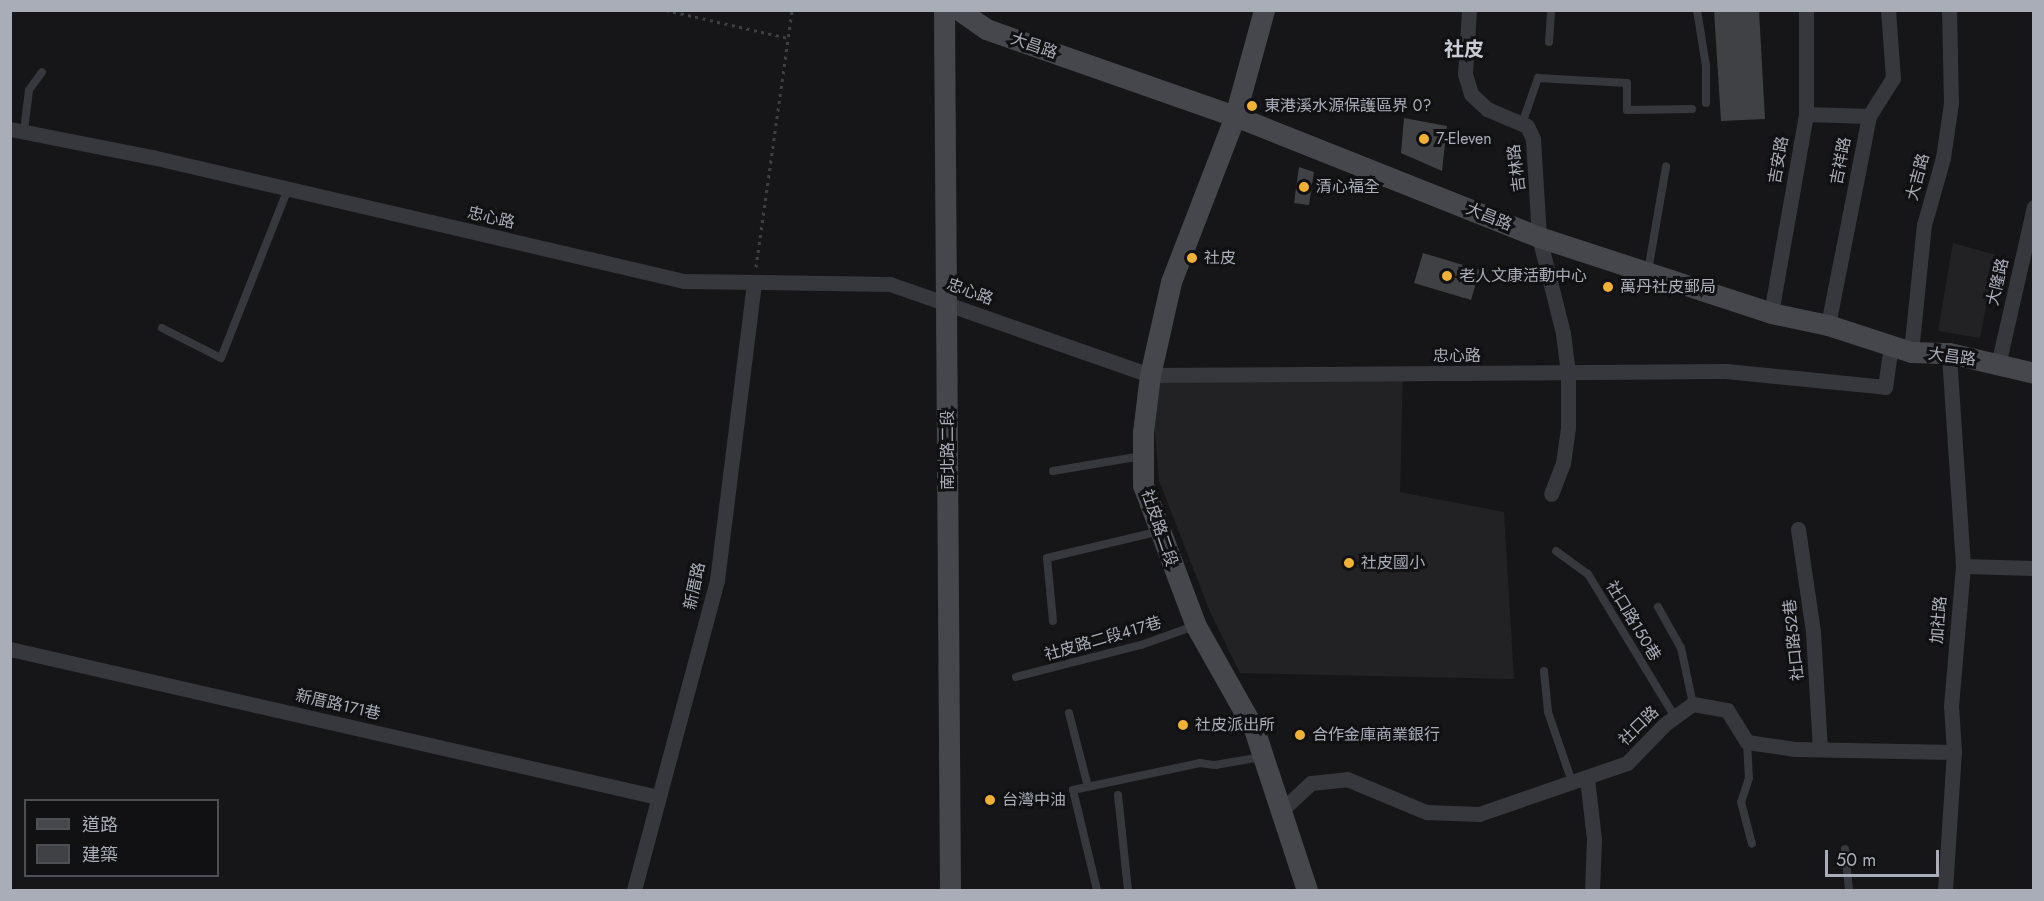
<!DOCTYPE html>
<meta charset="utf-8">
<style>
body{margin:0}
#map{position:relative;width:2044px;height:901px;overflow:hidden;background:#161618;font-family:Jost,"Noto Sans TC",sans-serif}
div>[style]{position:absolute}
.built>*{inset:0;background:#222225}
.building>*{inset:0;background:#404145}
.path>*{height:3px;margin-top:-1.5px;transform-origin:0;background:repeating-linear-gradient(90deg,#3d3f44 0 3px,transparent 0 7.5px)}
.lane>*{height:8px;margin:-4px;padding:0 4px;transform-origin:4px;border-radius:4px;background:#37383d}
.street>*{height:15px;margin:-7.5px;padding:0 7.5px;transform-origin:7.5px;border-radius:7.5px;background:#37383d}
.secondary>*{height:21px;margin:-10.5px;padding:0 10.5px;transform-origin:10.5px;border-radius:10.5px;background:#45474d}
.dots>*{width:16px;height:16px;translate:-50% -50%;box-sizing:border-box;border:3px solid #111113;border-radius:50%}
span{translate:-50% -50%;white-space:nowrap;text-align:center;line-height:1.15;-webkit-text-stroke:6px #111113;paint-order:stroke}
.street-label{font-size:16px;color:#a8adb8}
.poi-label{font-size:16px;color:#a8adb8}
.left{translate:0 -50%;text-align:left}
.quarter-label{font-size:20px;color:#c9ccd4;font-weight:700}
.frame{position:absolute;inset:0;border:12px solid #a8adb8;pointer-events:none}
.legend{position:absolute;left:24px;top:799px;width:195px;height:78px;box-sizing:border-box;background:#111113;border:2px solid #4d4f55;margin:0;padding:8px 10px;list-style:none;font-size:18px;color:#a8adb8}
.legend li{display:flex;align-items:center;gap:12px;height:30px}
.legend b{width:30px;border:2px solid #4d4f55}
.scale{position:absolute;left:1825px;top:850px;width:114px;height:27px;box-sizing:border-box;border:3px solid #a8adb8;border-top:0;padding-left:8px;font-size:18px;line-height:21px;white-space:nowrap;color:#a8adb8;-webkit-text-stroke:4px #111113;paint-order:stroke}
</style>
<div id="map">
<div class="built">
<i style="clip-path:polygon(1953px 243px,1996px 255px,1980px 338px,1938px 331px)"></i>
<i style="clip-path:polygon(1403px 369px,1400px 492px,1504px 512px,1514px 679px,1240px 673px,1211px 614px,1159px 481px,1150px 370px)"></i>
</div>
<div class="building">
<i style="clip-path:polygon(1714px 10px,1759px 10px,1765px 119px,1721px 121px)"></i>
<i style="clip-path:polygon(1404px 118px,1447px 126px,1442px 171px,1401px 153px)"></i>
<i style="clip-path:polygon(1299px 167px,1314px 172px,1309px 205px,1294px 203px)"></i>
<i style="clip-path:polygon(1423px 253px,1480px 270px,1471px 300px,1414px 283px)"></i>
</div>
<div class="path">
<i style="left:666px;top:10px;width:125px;rotate:12.9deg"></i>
<i style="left:756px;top:267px;width:260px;rotate:-82deg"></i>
</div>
<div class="lane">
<i style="left:1697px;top:10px;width:57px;rotate:80.9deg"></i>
<i style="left:1706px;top:66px;width:37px;rotate:90deg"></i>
<i style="left:1549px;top:42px;width:32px;rotate:-86deg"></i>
<i style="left:1522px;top:124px;width:49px;rotate:-70.8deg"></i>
<i style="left:1538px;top:78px;width:89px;rotate:3.2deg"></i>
<i style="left:1627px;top:83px;width:27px;rotate:90deg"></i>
<i style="left:1627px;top:110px;width:65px;rotate:-0.9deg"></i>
<i style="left:24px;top:131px;width:41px;rotate:-83deg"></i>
<i style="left:29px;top:90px;width:22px;rotate:-54deg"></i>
<i style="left:1648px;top:271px;width:106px;rotate:-80.2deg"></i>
<i style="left:162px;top:328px;width:66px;rotate:27deg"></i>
<i style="left:221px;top:358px;width:182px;rotate:-68.4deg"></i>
<i style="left:1053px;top:471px;width:90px;rotate:-9.6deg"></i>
<i style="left:1556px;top:551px;width:39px;rotate:36deg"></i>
<i style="left:1588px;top:574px;width:167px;rotate:58.7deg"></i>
<i style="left:1658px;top:607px;width:47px;rotate:60.7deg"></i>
<i style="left:1681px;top:648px;width:57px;rotate:77.9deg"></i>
<i style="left:1053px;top:621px;width:63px;rotate:-95.4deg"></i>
<i style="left:1047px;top:558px;width:116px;rotate:-13.4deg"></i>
<i style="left:1544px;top:671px;width:41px;rotate:84.4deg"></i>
<i style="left:1548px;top:712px;width:74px;rotate:71.1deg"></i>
<i style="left:1016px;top:677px;width:129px;rotate:-14.4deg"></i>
<i style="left:1141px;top:645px;width:56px;rotate:-19.7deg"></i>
<i style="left:1069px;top:713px;width:76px;rotate:75.6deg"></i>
<i style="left:1747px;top:742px;width:36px;rotate:87deg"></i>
<i style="left:1749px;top:778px;width:25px;rotate:108deg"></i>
<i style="left:1741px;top:802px;width:43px;rotate:75.3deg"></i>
<i style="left:1118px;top:795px;width:96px;rotate:84deg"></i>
<i style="left:1845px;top:849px;width:41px;rotate:84.4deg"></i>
<i style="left:1097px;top:890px;width:103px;rotate:-103.5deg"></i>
<i style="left:1073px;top:790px;width:130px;rotate:-12deg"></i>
<i style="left:1200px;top:763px;width:15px;rotate:8deg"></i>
<i style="left:1215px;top:765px;width:48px;rotate:-9.7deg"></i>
</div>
<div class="street">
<i style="left:1469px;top:10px;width:64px;rotate:93.6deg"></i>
<i style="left:1465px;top:74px;width:21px;rotate:73deg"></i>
<i style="left:1471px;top:94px;width:22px;rotate:43deg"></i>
<i style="left:1487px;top:109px;width:43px;rotate:23deg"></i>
<i style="left:1527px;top:126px;width:14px;rotate:65deg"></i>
<i style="left:1533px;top:139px;width:98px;rotate:86.5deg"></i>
<i style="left:1539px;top:237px;width:99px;rotate:76deg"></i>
<i style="left:1563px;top:333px;width:40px;rotate:82.9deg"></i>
<i style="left:1568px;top:373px;width:55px;rotate:90deg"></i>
<i style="left:1568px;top:428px;width:35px;rotate:98deg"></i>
<i style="left:1563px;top:463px;width:33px;rotate:111deg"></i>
<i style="left:1806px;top:114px;width:63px;rotate:1.8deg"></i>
<i style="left:10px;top:129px;width:145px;rotate:11.2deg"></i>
<i style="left:152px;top:157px;width:546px;rotate:13.12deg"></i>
<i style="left:684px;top:281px;width:206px;rotate:0.8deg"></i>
<i style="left:890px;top:284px;width:275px;rotate:19.3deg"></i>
<i style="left:1150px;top:375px;width:576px;rotate:-0.4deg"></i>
<i style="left:1726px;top:371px;width:160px;rotate:5.7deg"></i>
<i style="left:1885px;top:387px;width:41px;rotate:-81.7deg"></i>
<i style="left:1771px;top:313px;width:202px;rotate:-80deg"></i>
<i style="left:1806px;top:114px;width:104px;rotate:-90deg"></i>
<i style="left:1828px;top:325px;width:213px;rotate:-78.9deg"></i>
<i style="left:1869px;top:116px;width:45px;rotate:-57.7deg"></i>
<i style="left:1893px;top:78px;width:68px;rotate:-94.2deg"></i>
<i style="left:1911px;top:352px;width:128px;rotate:-84.2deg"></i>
<i style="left:1924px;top:225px;width:70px;rotate:-74.2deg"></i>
<i style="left:1943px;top:158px;width:56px;rotate:-81.7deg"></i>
<i style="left:1951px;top:103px;width:93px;rotate:-91.2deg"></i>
<i style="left:1998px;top:365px;width:162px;rotate:-77.2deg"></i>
<i style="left:1798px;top:529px;width:104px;rotate:81.7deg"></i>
<i style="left:1813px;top:632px;width:117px;rotate:86.6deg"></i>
<i style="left:1963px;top:566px;width:71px;rotate:1.6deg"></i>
<i style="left:10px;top:649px;width:665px;rotate:12.87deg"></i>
<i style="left:1587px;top:779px;width:60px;rotate:83.3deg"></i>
<i style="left:1594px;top:839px;width:51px;rotate:92.2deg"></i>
<i style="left:1283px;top:809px;width:38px;rotate:-43deg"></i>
<i style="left:1311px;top:783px;width:36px;rotate:-6deg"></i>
<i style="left:1347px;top:779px;width:86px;rotate:22.7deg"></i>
<i style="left:1426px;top:812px;width:53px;rotate:2.2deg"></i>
<i style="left:1479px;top:814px;width:157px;rotate:-19deg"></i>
<i style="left:1627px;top:763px;width:54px;rotate:-45.7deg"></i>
<i style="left:1665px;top:724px;width:34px;rotate:-36deg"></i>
<i style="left:1693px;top:704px;width:35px;rotate:10deg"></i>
<i style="left:1727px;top:710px;width:38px;rotate:58deg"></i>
<i style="left:1747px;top:742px;width:49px;rotate:8.3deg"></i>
<i style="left:1795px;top:749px;width:159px;rotate:1.1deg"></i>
<i style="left:634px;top:890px;width:321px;rotate:-75deg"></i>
<i style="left:717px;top:580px;width:300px;rotate:-82.9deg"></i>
<i style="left:1945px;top:890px;width:138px;rotate:-86.3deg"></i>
<i style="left:1954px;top:752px;width:46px;rotate:-93.7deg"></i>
<i style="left:1951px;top:706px;width:141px;rotate:-85.1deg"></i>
<i style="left:1963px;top:566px;width:213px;rotate:-93.8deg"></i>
</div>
<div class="secondary">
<i style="left:944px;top:10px;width:880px;rotate:89.61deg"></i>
<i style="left:959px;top:10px;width:33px;rotate:35deg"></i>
<i style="left:986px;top:29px;width:264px;rotate:19.3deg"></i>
<i style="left:1235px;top:116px;width:327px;rotate:21.7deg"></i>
<i style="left:1539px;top:237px;width:244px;rotate:18.1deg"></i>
<i style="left:1771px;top:313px;width:58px;rotate:11.9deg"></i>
<i style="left:1828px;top:325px;width:87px;rotate:18deg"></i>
<i style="left:1911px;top:352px;width:38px;rotate:2deg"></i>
<i style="left:1949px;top:353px;width:87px;rotate:13.2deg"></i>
<i style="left:1264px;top:10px;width:110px;rotate:105.3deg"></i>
<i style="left:1235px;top:116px;width:178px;rotate:111.1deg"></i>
<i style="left:1171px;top:282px;width:95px;rotate:102.7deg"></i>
<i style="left:1150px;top:375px;width:57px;rotate:97deg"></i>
<i style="left:1143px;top:432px;width:53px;rotate:90deg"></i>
<i style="left:1143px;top:485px;width:151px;rotate:69.4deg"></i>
<i style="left:1196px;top:626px;width:118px;rotate:60.6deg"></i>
<i style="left:1254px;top:729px;width:169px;rotate:71.8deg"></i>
</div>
<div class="dots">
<i style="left:1252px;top:106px;background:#f2b134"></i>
<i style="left:1424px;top:139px;background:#f2b134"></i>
<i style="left:1304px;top:187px;background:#f2b134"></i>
<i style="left:1192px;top:258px;background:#f2b134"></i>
<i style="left:1447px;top:276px;background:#f2b134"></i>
<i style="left:1608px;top:287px;background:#f2b134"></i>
<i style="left:1349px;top:563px;background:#f2b134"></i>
<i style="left:1183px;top:725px;background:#f2b134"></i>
<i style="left:1300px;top:735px;background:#f2b134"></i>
<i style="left:990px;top:800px;background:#f2b134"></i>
</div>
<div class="street-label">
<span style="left:1034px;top:46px;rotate:19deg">大昌路</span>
<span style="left:1779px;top:160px;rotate:-80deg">吉安路</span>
<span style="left:1841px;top:161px;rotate:-79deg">吉祥路</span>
<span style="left:1517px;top:168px;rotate:-97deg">吉林路</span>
<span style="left:1918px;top:177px;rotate:-75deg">大吉路</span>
<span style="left:1489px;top:217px;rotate:22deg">大昌路</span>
<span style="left:491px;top:218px;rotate:13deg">忠心路</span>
<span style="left:1998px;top:282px;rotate:-77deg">大隆路</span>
<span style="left:970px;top:292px;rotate:20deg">忠心路</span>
<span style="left:1457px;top:356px">忠心路</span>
<span style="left:1952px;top:357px;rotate:8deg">大昌路</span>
<span style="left:948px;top:450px;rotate:-90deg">南北路二段</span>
<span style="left:1159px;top:528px;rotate:71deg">社皮路二段</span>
<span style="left:695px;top:586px;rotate:-78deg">新厝路</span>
<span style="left:1939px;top:620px;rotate:-85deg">加社路</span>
<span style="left:1633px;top:621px;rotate:59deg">社口路150巷</span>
<span style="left:1103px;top:639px;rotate:-16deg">社皮路二段417巷</span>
<span style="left:1794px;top:640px;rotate:-96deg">社口路52巷</span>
<span style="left:338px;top:705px;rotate:13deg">新厝路171巷</span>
<span style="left:1639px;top:726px;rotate:-44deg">社口路</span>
</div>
<div class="poi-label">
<span class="left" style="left:1264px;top:106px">東港溪水源保護區界 0?</span>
<span class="left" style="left:1436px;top:139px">7-Eleven</span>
<span class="left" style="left:1316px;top:187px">清心福全</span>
<span class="left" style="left:1204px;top:258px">社皮</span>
<span class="left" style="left:1459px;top:276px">老人文康活動中心</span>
<span class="left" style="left:1620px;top:287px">萬丹社皮郵局</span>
<span class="left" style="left:1361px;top:563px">社皮國小</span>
<span class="left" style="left:1195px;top:725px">社皮派出所</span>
<span class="left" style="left:1312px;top:735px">合作金庫商業銀行</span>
<span class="left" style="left:1002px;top:800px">台灣中油</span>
</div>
<div class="quarter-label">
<span style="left:1464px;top:49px">社皮</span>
</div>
<div class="frame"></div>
<ul class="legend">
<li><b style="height:8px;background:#45474d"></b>道路</li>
<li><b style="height:16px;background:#404145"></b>建築</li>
</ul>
<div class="scale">50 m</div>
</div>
